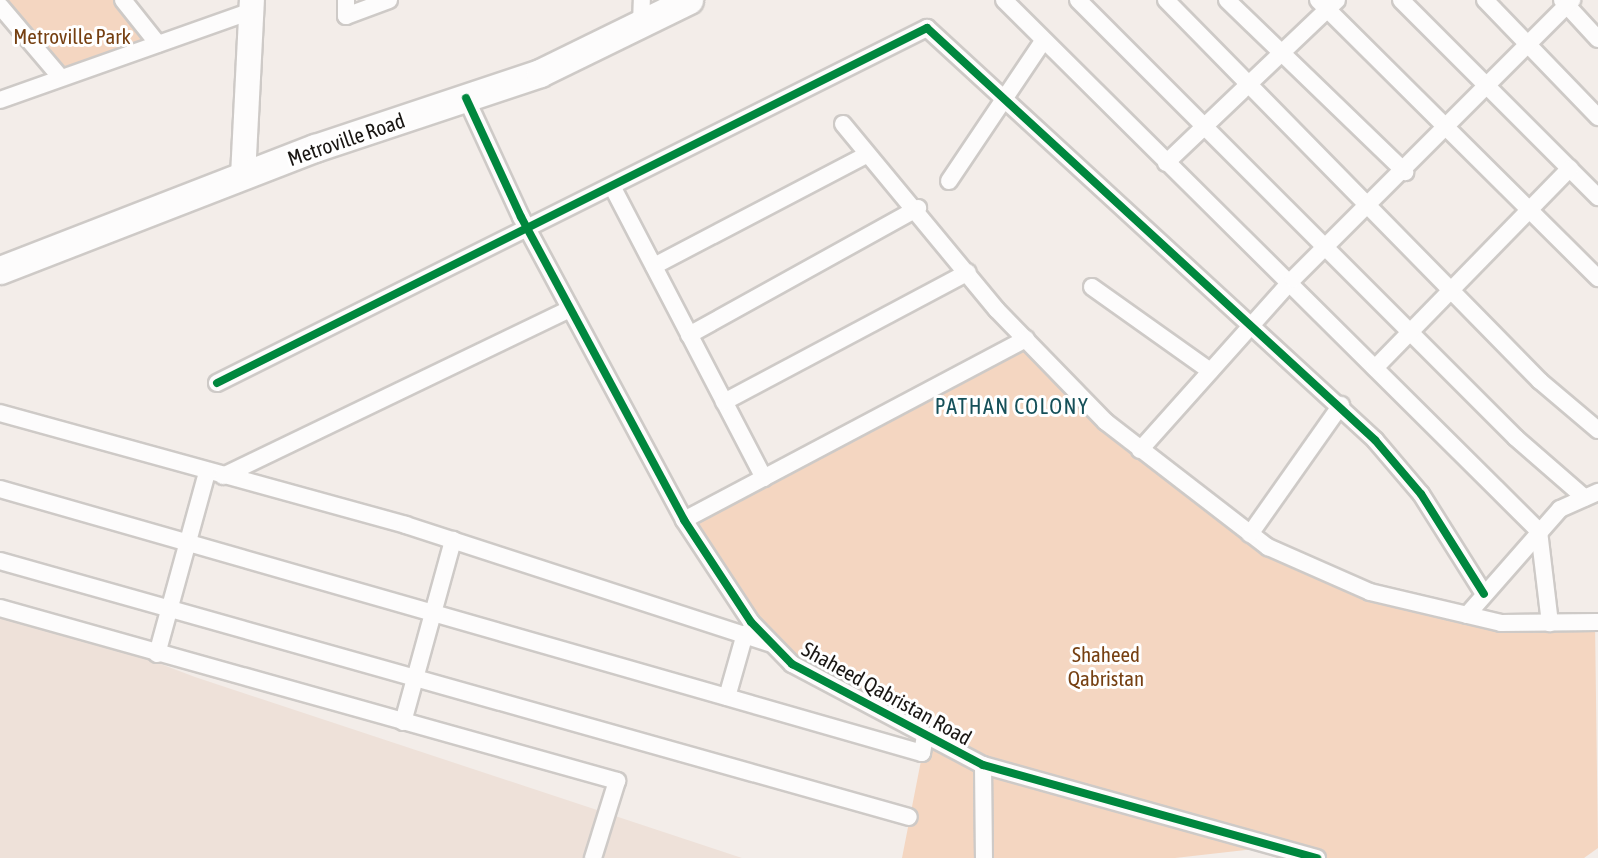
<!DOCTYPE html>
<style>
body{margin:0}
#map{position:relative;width:1598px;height:858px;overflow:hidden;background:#f3ede9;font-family:"Asap Condensed",sans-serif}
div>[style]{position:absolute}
.built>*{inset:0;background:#eee1d9}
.green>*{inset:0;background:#f4d6c1}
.roads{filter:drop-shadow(2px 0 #cecac7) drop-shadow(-2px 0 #cecac7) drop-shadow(0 2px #cecac7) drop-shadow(0 -2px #cecac7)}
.street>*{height:16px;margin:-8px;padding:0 8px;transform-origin:8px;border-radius:8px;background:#fdfcfc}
.secondary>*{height:24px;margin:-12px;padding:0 12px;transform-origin:12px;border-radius:12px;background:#fdfcfc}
.primary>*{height:27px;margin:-13.5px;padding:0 13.5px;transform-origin:13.5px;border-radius:13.5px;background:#fdfcfc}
.cycleway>*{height:8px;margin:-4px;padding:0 4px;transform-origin:4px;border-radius:4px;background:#00873e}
span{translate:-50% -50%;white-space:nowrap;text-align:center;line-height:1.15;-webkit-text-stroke:6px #fff;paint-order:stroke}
.park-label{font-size:21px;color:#764012}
.street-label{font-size:21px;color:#191613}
.neighbourhood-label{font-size:22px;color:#165059;letter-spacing:1.5px}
</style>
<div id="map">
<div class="built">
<i style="clip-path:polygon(0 603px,195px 677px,742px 858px,0 858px)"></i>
</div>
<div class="green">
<i style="clip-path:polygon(0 0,123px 0,158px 44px,61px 78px)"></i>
<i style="clip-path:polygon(1026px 340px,1106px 422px,1268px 547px,1370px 592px,1501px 623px,1595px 622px,1598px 848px,1584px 858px,1317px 858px,1272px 847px,1175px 858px,902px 858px,926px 735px,792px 664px,687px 524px)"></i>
</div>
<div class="roads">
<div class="street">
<i style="left:123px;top:0;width:56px;rotate:51.5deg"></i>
<i style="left:346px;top:0;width:16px;rotate:90deg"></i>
<i style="left:346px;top:16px;width:46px;rotate:-20.4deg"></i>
<i style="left:1004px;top:0;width:754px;rotate:44.79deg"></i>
<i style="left:1539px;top:531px;width:93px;rotate:83.2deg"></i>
<i style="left:1078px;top:0;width:619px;rotate:45deg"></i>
<i style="left:1516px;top:438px;width:91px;rotate:41deg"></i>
<i style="left:1166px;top:0;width:534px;rotate:45.53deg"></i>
<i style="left:1540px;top:381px;width:76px;rotate:40.2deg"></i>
<i style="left:1227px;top:0;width:248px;rotate:44deg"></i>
<i style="left:1318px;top:0;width:395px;rotate:44.8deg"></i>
<i style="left:1401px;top:0;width:279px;rotate:45deg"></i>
<i style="left:1485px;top:0;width:163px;rotate:46deg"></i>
<i style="left:1562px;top:0;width:53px;rotate:47.3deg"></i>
<i style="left:0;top:6px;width:94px;rotate:49.7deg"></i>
<i style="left:641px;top:24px;width:24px;rotate:-88deg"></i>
<i style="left:466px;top:98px;width:131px;rotate:65.2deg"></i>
<i style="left:521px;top:217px;width:344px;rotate:61.7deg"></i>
<i style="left:684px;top:520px;width:122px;rotate:56.7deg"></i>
<i style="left:751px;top:622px;width:59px;rotate:45.7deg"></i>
<i style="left:792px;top:664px;width:216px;rotate:27.9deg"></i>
<i style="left:983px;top:765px;width:347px;rotate:15.6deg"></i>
<i style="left:0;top:100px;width:266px;rotate:-19.5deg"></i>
<i style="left:843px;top:124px;width:241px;rotate:50.4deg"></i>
<i style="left:997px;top:310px;width:156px;rotate:45.8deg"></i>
<i style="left:1106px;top:422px;width:205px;rotate:37.7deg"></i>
<i style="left:1268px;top:547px;width:111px;rotate:23.8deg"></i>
<i style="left:1370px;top:592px;width:135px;rotate:13.3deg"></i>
<i style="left:1501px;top:623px;width:97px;rotate:-0.6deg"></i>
<i style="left:1166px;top:163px;width:236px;rotate:-43.6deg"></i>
<i style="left:949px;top:181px;width:169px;rotate:-56.1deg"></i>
<i style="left:613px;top:188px;width:327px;rotate:62.5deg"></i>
<i style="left:654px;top:266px;width:239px;rotate:-27.6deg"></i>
<i style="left:1092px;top:287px;width:145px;rotate:35.4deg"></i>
<i style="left:689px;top:335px;width:262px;rotate:-29deg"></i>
<i style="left:1375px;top:368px;width:279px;rotate:-45.7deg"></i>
<i style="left:217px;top:383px;width:794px;rotate:-26.57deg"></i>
<i style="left:927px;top:28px;width:609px;rotate:42.6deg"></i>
<i style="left:1375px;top:440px;width:71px;rotate:49.6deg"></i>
<i style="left:1421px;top:494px;width:118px;rotate:57.8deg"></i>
<i style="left:724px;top:402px;width:276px;rotate:-28deg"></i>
<i style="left:0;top:413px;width:421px;rotate:15.4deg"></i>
<i style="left:406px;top:525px;width:382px;rotate:18deg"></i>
<i style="left:1140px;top:450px;width:229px;rotate:-48.2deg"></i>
<i style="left:1293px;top:279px;width:395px;rotate:-45deg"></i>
<i style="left:223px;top:476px;width:385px;rotate:-25.7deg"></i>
<i style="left:0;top:489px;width:959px;rotate:15.98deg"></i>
<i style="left:922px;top:753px;width:17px;rotate:-80deg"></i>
<i style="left:684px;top:520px;width:387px;rotate:-27.9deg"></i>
<i style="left:1250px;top:534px;width:158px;rotate:-54.8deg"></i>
<i style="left:0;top:561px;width:944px;rotate:15.73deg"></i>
<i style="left:0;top:608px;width:641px;rotate:15.66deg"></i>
<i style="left:617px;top:781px;width:81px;rotate:107.3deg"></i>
<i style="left:1467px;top:615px;width:141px;rotate:-48.7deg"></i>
<i style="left:1560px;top:509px;width:42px;rotate:-24.1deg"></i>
<i style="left:157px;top:654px;width:189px;rotate:-74.6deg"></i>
<i style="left:727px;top:697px;width:66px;rotate:-74.1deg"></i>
<i style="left:403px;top:722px;width:189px;rotate:-74.6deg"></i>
<i style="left:983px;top:765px;width:93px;rotate:89.4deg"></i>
</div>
<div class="secondary">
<i style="left:243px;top:176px;width:176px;rotate:-87.1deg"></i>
</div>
<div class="primary">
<i style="left:0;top:270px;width:338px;rotate:-21.2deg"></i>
<i style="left:315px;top:148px;width:237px;rotate:-18.4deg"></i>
<i style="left:540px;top:73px;width:166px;rotate:-26.1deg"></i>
</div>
</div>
<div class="cycleway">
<i style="left:466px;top:98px;width:131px;rotate:65.2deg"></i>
<i style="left:521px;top:217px;width:344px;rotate:61.7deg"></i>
<i style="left:684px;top:520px;width:122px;rotate:56.7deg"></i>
<i style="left:751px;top:622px;width:59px;rotate:45.7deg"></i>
<i style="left:792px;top:664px;width:216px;rotate:27.9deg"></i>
<i style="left:983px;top:765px;width:347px;rotate:15.6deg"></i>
<i style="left:217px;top:383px;width:794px;rotate:-26.57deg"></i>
<i style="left:927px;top:28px;width:609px;rotate:42.6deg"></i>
<i style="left:1375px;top:440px;width:71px;rotate:49.6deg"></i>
<i style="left:1421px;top:494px;width:118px;rotate:57.8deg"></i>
</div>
<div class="park-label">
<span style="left:72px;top:36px">Metroville Park</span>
<span style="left:1106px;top:666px">Shaheed<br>Qabristan</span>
</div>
<div class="street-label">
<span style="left:346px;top:139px;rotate:-19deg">Metroville Road</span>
<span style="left:887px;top:693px;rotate:29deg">Shaheed Qabristan Road</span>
</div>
<div class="neighbourhood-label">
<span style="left:1012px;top:407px">PATHAN COLONY</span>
</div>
</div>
